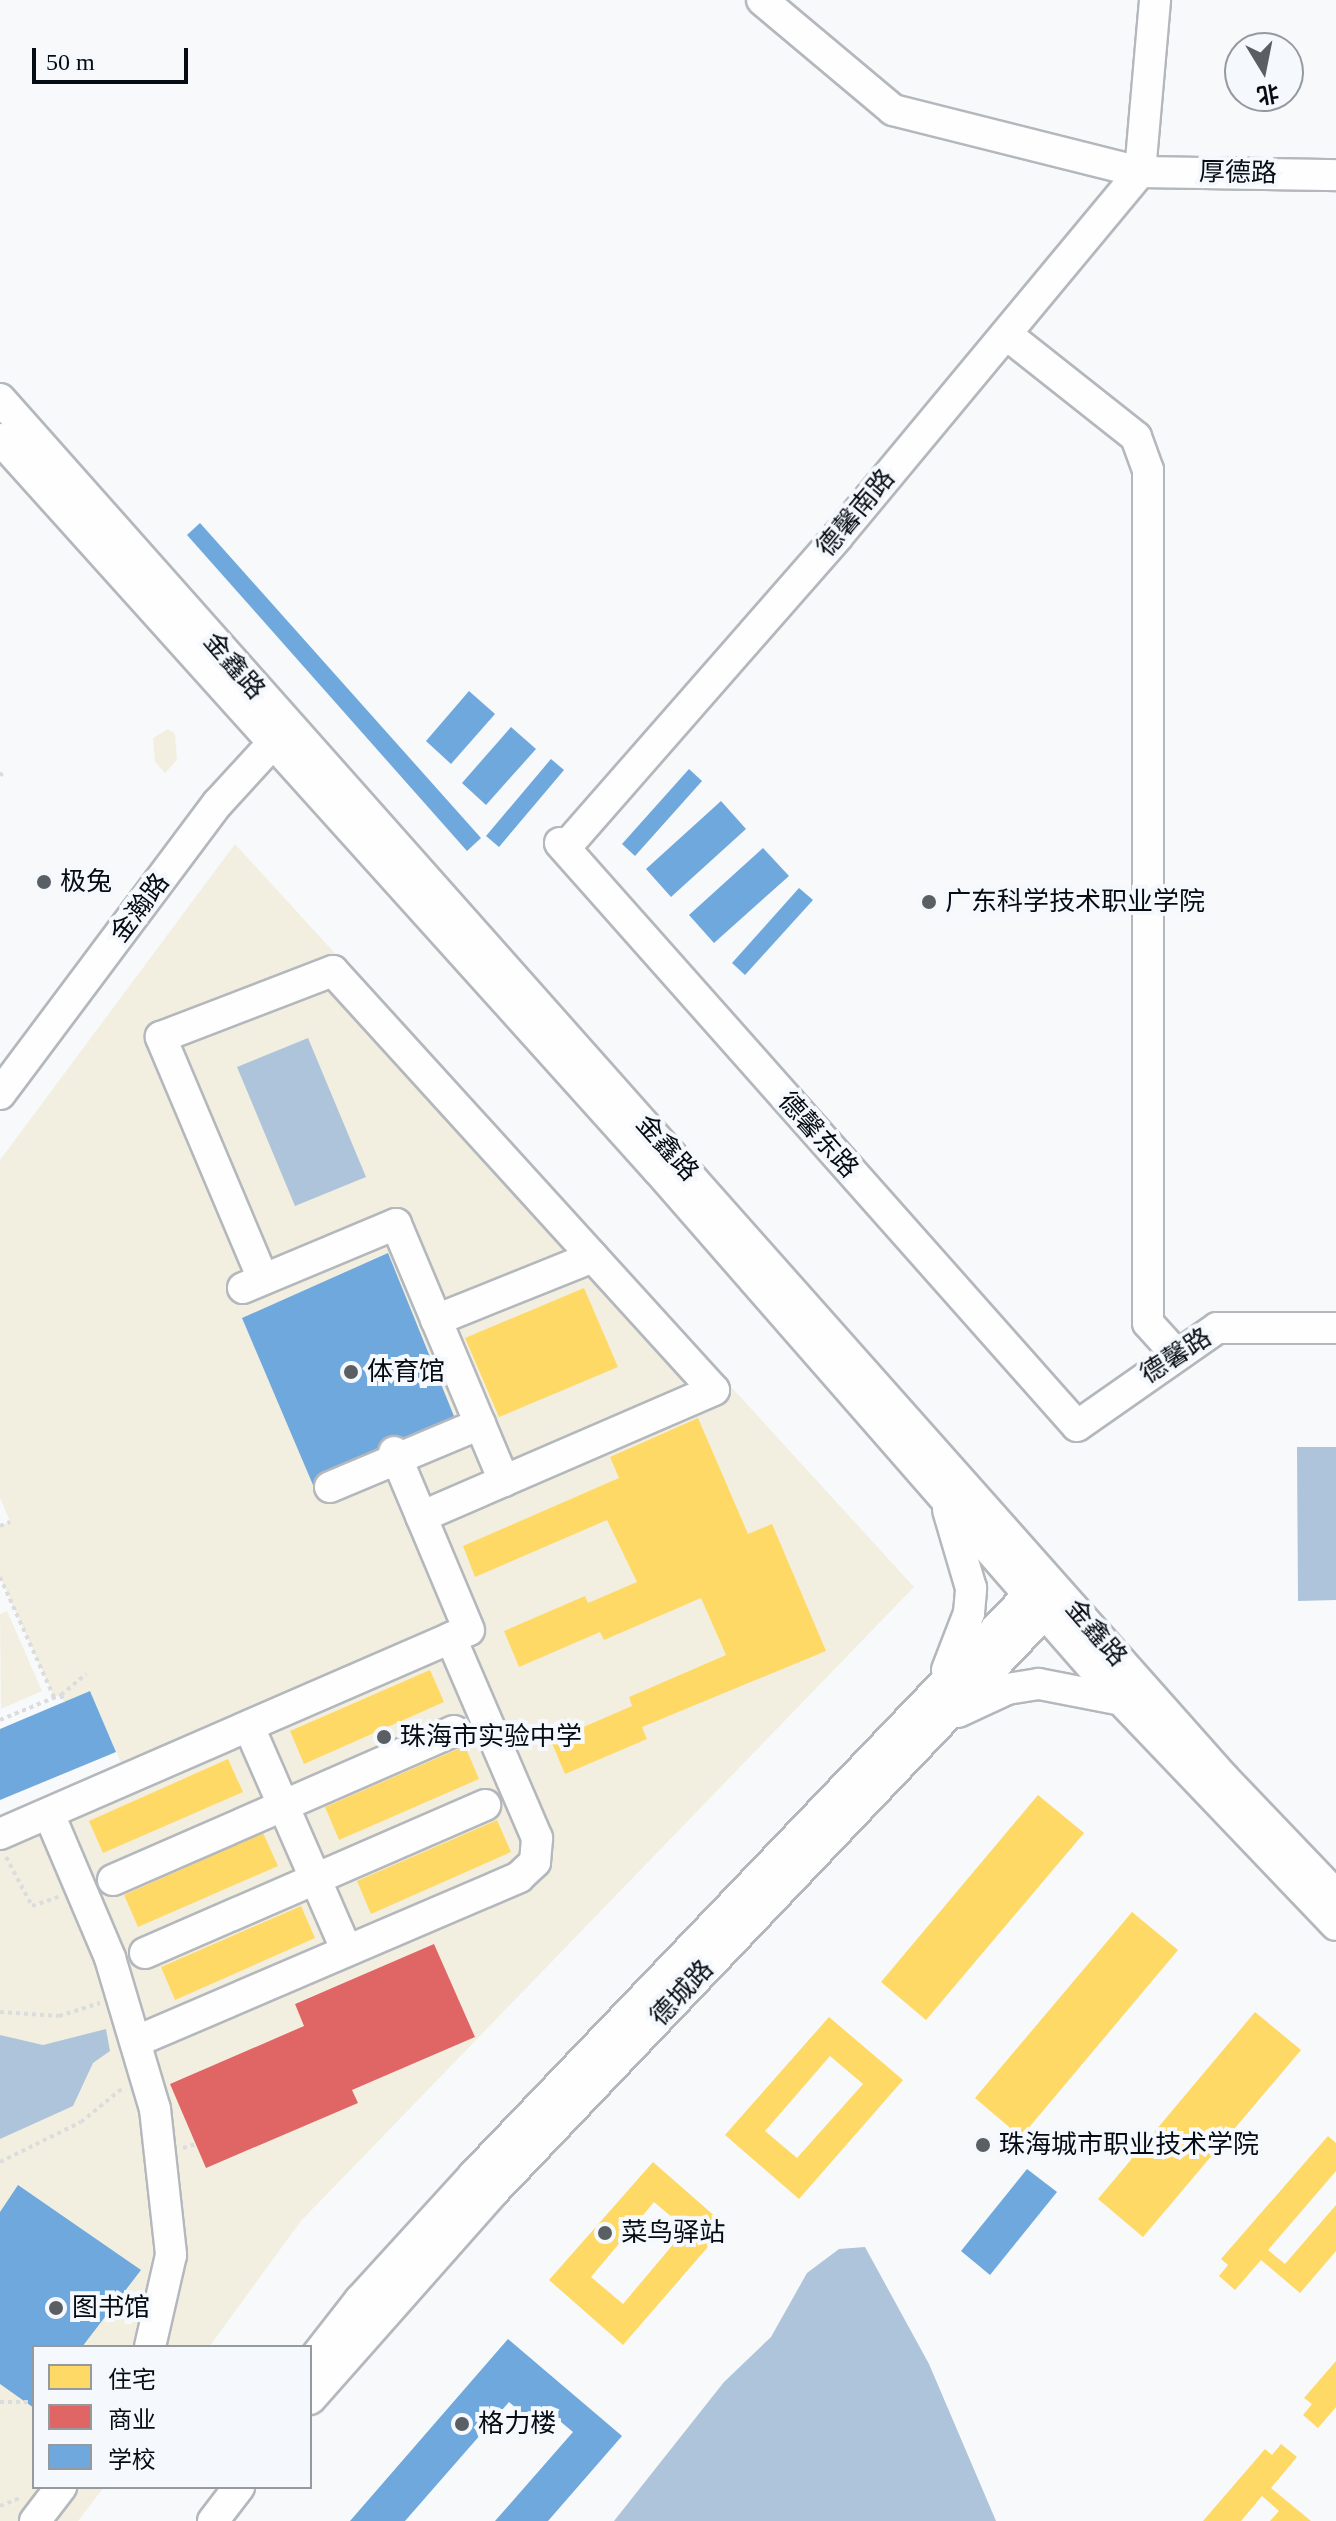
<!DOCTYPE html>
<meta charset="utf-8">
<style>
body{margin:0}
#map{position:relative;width:1336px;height:2521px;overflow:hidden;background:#f7f9fb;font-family:"Times New Roman","Noto Sans SC",serif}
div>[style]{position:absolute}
.green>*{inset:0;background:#f3efe0}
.water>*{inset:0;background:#aec4db}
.homes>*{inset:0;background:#ffd966}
.shops>*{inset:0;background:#e06666}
.schools>*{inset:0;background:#6fa8dc}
.path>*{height:4px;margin-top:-2px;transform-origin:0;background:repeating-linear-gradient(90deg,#dbdcdd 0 4px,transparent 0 8px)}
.roads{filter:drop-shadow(2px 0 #b4b8bd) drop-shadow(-2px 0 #b4b8bd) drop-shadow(0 2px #b4b8bd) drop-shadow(0 -2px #b4b8bd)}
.minor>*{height:30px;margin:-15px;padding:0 15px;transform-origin:15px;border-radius:15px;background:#fefefe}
.dots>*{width:22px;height:22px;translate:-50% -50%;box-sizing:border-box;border:4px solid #f5f9fd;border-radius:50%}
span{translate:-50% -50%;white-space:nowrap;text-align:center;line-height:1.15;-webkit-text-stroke:8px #f5f9fd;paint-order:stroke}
.street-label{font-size:26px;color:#060c13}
.poi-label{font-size:26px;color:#060c13}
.left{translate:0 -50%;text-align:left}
.legend{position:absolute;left:32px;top:2345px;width:280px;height:144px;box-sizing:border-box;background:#f5f9fd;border:2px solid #959a9f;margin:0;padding:10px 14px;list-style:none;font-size:24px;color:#060c13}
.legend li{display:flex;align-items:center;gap:16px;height:40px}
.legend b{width:40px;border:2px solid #959a9f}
.north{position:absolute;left:1224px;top:32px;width:80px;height:80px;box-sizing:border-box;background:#f5f9fd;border:2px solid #959a9f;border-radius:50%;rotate:170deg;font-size:22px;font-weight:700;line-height:32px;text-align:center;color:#060c13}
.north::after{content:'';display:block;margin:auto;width:28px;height:36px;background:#5a5f64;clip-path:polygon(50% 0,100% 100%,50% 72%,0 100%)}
.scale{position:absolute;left:32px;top:48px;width:156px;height:36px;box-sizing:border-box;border:4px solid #060c13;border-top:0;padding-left:10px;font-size:24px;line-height:28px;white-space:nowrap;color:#060c13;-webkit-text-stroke:6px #f5f9fd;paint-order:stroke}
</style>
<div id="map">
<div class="green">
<i style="clip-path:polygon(168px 729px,175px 734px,177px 760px,165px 773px,155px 762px,153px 738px)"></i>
<i style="clip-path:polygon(evenodd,235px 844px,914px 1587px,301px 2221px,209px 2347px,34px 2347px,34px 2487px,104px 2487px,78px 2521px,0 2521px,0 1834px,128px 1779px,90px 1691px,64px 1702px,61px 1695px,54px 1697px,0 1577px,0 1526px,10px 1521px,0 1498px,0 1160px,235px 844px,435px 1947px,475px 2037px,352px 2090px,206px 2167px,170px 2084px,304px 2026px,295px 2003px,435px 1947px)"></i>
<i style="clip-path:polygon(7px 1611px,42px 1691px,1px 1709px,0 1614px)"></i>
</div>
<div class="water">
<i style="clip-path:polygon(308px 1038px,366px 1177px,295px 1206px,237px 1067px)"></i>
<i style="clip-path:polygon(1297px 1447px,1336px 1447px,1336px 1600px,1298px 1601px)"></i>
<i style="clip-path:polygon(106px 2029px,110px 2051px,93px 2063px,73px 2106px,0 2139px,0 2035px,43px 2045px)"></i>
<i style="clip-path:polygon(865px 2247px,929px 2364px,996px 2521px,614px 2521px,724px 2382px,771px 2337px,807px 2273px,839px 2249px)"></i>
</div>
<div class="homes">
<i style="clip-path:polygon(584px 1288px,618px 1367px,499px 1417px,465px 1338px)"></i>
<i style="clip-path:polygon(698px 1418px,748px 1534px,772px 1524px,826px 1651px,642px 1727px,647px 1739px,565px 1774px,551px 1741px,632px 1706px,629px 1697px,726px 1655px,701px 1598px,604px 1640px,600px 1632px,519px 1667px,504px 1631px,585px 1596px,588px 1603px,637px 1582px,607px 1520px,475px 1577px,463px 1546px,619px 1478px,610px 1457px)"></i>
<i style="clip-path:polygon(430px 1670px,444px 1702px,304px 1764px,290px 1731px)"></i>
<i style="clip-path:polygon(465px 1746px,479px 1779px,339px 1840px,325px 1807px)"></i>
<i style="clip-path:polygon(228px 1759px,243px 1792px,103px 1853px,89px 1821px)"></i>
<i style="clip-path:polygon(1038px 1795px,1084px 1833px,926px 2020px,881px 1982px)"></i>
<i style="clip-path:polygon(497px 1820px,511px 1852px,371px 1914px,357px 1881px)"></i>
<i style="clip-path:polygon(263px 1833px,278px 1866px,138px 1927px,124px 1895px)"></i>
<i style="clip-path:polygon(301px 1906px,315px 1938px,175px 2000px,161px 1967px)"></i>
<i style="clip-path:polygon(1132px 1912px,1178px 1950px,1021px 2137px,975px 2098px)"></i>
<i style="clip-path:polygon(1255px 2012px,1301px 2050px,1143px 2237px,1098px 2199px)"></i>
<i style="clip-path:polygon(evenodd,829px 2017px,903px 2080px,799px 2199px,725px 2135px,829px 2017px,830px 2056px,863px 2084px,797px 2158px,765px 2131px,830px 2056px)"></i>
<i style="clip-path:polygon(1328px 2136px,1336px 2143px,1336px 2171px,1268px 2250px,1285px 2264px,1336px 2205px,1336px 2251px,1300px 2293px,1261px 2260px,1235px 2290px,1219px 2276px,1228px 2265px,1221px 2259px)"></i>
<i style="clip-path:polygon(evenodd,653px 2162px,726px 2226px,623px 2345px,549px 2280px,653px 2162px,654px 2202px,686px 2229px,623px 2304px,591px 2277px,654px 2202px)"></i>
<i style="clip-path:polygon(1336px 2361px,1336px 2407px,1318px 2428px,1303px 2415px,1312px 2404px,1304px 2398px)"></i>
<i style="clip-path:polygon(1281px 2444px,1297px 2457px,1271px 2488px,1311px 2521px,1270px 2521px,1279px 2511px,1262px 2496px,1241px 2521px,1203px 2521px,1265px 2449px,1272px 2455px)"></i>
</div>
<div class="shops">
<i style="clip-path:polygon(434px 1944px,475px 2037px,352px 2090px,358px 2103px,206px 2168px,170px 2084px,304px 2026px,295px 2004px)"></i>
</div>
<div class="schools">
<i style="clip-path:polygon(200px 523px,481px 838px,467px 851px,187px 535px)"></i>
<i style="clip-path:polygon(469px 691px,495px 714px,451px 764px,426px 741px)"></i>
<i style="clip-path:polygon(511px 727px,536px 749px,486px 805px,462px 783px)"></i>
<i style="clip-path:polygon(551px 759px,564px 770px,499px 847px,486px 836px)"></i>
<i style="clip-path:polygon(689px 769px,702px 781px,635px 856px,622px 844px)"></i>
<i style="clip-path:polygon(721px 801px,746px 829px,671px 897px,646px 869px)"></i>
<i style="clip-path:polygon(763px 848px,789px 876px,714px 943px,689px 915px)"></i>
<i style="clip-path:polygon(799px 888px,813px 900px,745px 975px,732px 963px)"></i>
<i style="clip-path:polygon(388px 1253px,458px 1426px,313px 1485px,242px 1318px)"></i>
<i style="clip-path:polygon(90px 1691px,116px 1752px,0 1800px,0 1729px)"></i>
<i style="clip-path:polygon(1027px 2169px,1057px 2192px,990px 2275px,961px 2251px)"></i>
<i style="clip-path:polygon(18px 2185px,141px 2270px,82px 2347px,34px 2347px,34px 2408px,0 2384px,0 2212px)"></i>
<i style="clip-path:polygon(508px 2339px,622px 2436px,548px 2521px,495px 2521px,573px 2432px,555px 2417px,543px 2431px,509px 2402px,405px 2521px,350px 2521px)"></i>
</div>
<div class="path">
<i style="left:0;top:776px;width:5px;rotate:-53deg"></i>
<i style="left:0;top:1526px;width:11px;rotate:-22deg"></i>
<i style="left:0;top:1577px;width:132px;rotate:65.8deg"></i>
<i style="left:61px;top:1695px;width:33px;rotate:-40deg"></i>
<i style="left:0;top:1720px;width:66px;rotate:-22.3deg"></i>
<i style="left:61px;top:1695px;width:8px;rotate:67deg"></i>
<i style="left:6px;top:1857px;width:55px;rotate:62deg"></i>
<i style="left:32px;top:1906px;width:28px;rotate:-19deg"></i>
<i style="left:0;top:2012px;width:59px;rotate:3.9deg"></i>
<i style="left:59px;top:2016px;width:43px;rotate:-17.6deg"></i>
<i style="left:183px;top:2148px;width:14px;rotate:-17deg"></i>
<i style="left:0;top:2162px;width:90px;rotate:-26.3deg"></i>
<i style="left:81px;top:2122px;width:55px;rotate:-39.1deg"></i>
<i style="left:0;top:2402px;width:34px"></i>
<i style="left:0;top:2506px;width:22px;rotate:-22deg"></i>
</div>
<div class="roads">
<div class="minor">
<i style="left:762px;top:0;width:171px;rotate:40deg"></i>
<i style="left:893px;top:110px;width:255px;rotate:14.1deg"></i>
<i style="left:1140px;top:172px;width:196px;rotate:0.9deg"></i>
<i style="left:1140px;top:172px;width:173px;rotate:-85deg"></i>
<i style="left:1006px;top:334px;width:166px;rotate:38.4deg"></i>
<i style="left:1136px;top:437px;width:35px;rotate:70deg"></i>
<i style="left:1148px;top:470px;width:853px;rotate:90deg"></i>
<i style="left:1148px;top:1323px;width:42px;rotate:47.9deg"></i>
<i style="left:0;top:399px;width:1844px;rotate:48.41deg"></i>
<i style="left:1224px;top:1778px;width:162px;rotate:46.3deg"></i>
<i style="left:0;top:439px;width:984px;rotate:48.01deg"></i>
<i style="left:658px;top:1170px;width:704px;rotate:48.86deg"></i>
<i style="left:1121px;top:1700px;width:311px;rotate:46.3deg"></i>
<i style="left:560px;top:843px;width:779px;rotate:48.43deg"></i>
<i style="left:1077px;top:1426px;width:171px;rotate:-35deg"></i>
<i style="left:1217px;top:1328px;width:119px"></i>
<i style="left:565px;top:848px;width:415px;rotate:-48.8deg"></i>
<i style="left:838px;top:536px;width:473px;rotate:-50.3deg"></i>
<i style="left:0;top:1094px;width:364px;rotate:-53.2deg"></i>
<i style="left:218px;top:803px;width:96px;rotate:-47.5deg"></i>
<i style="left:263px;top:1279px;width:263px;rotate:-112.9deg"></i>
<i style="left:161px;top:1037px;width:184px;rotate:-21deg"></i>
<i style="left:333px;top:971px;width:566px;rotate:47.72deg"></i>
<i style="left:714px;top:1390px;width:319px;rotate:156.6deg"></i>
<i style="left:243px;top:1288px;width:166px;rotate:-22.7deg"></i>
<i style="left:396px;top:1224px;width:279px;rotate:67.2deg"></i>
<i style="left:436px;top:1320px;width:169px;rotate:-21.9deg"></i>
<i style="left:330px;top:1487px;width:163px;rotate:-22.8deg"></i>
<i style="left:947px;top:1670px;width:61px;rotate:-68.9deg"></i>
<i style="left:969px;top:1613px;width:25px;rotate:-85deg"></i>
<i style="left:971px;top:1588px;width:81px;rotate:-106.4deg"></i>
<i style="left:958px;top:1712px;width:54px;rotate:-25.1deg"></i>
<i style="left:1007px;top:1689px;width:32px;rotate:-9deg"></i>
<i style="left:1039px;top:1684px;width:84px;rotate:11deg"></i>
<i style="left:249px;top:1727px;width:244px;rotate:66.4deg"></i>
<i style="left:49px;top:1814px;width:156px;rotate:67deg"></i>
<i style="left:110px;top:1958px;width:158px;rotate:73.4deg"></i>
<i style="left:155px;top:2109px;width:147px;rotate:83.7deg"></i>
<i style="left:171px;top:2255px;width:94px;rotate:102.9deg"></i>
<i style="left:0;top:1834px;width:511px;rotate:-23.51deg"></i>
<i style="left:469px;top:1630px;width:193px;rotate:-112.8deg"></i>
<i style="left:113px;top:1880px;width:372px;rotate:-23.6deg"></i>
<i style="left:145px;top:1953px;width:371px;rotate:-23.5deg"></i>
<i style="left:137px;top:2041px;width:416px;rotate:-23.2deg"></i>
<i style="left:519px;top:1877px;width:22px;rotate:-43deg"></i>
<i style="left:535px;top:1862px;width:24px;rotate:-85deg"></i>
<i style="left:537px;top:1838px;width:218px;rotate:-113.3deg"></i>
<i style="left:310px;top:2364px;width:81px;rotate:-52deg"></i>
<i style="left:360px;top:2300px;width:169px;rotate:-47.6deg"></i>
<i style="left:474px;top:2175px;width:823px;rotate:-46.28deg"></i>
<i style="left:310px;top:2399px;width:278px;rotate:-48.5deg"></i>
<i style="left:494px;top:2191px;width:818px;rotate:-46.39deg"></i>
<i style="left:35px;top:2521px;width:43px;rotate:-52.6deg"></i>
<i style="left:213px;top:2521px;width:43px;rotate:-52.6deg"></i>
</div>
</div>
<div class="dots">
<i style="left:44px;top:882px;background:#5a5f64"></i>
<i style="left:929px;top:902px;background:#5a5f64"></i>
<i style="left:351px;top:1372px;background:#5a5f64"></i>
<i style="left:384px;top:1737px;background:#5a5f64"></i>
<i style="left:983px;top:2145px;background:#5a5f64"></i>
<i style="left:605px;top:2233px;background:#5a5f64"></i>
<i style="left:56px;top:2308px;background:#5a5f64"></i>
<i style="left:462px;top:2424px;background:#5a5f64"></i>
</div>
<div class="street-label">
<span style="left:1238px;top:173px;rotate:1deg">厚德路</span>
<span style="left:856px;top:513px;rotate:-50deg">德馨南路</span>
<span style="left:234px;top:666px;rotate:49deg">金鑫路</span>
<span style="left:140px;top:908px;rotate:-53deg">金瀚路</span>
<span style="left:818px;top:1135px;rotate:48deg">德馨东路</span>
<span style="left:667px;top:1148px;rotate:48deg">金鑫路</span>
<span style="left:1176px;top:1356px;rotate:-33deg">德馨路</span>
<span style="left:1096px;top:1633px;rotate:49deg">金鑫路</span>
<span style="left:682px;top:1993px;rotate:-47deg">德城路</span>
</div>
<div class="poi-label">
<span class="left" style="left:60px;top:882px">极兔</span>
<span class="left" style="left:945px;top:902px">广东科学技术职业学院</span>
<span class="left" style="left:367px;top:1372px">体育馆</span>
<span class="left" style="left:400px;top:1737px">珠海市实验中学</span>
<span class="left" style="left:999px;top:2145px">珠海城市职业技术学院</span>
<span class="left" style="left:621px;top:2233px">菜鸟驿站</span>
<span class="left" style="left:72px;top:2308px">图书馆</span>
<span class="left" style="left:478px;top:2424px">格力楼</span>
</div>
<ul class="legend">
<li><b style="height:22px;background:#ffd966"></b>住宅</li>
<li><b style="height:22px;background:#e06666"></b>商业</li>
<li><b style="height:22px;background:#6fa8dc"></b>学校</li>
</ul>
<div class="north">北</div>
<div class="scale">50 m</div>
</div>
